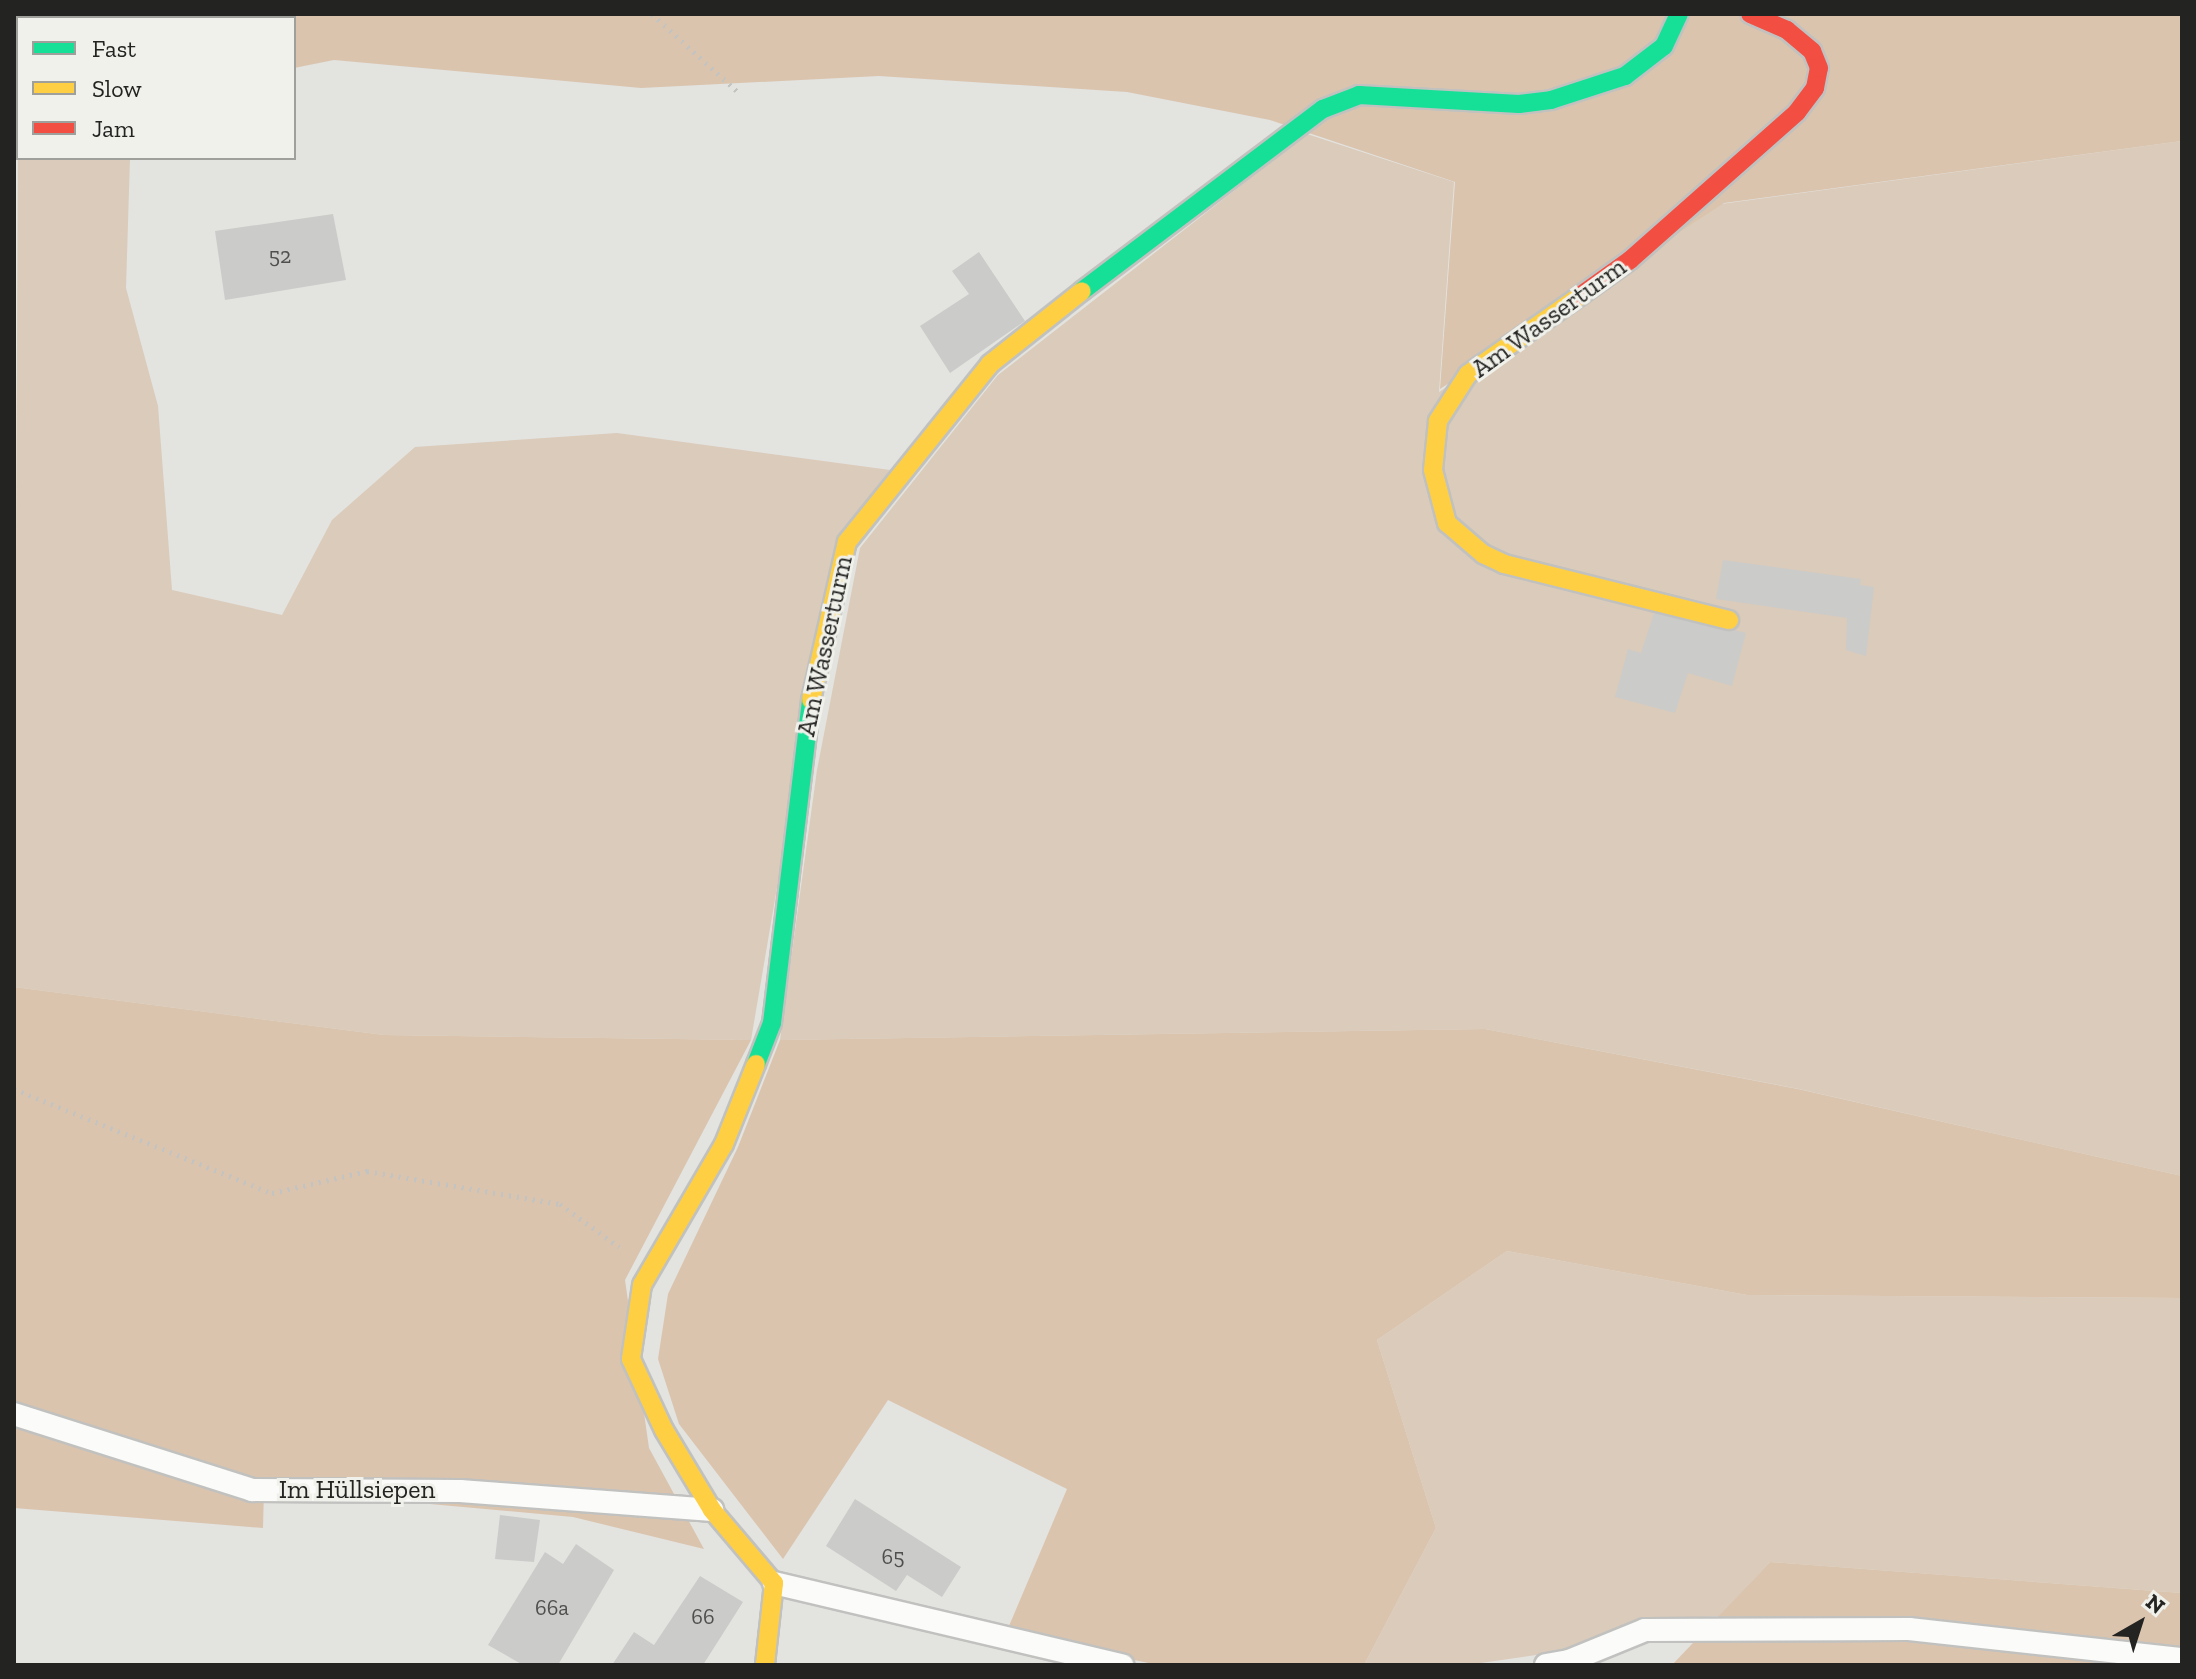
<!DOCTYPE html>
<meta charset="utf-8">
<style>
body{margin:0}
#map{position:relative;width:2196px;height:1679px;overflow:hidden;background:#e3e3e0;font-family:"Zilla Slab",serif}
div>[style]{position:absolute}
.green>*{inset:0;background:#dbcbba}
.forest>*{inset:0;background:#dac4ae}
.building>*{inset:0;background:#cbcbc9}
.path>*{height:5px;margin-top:-2.5px;transform-origin:0;background:repeating-linear-gradient(90deg,#c3c3c2 0 2px,transparent 0 8px)}
.roads{filter:drop-shadow(2px 0 #c1c1bf) drop-shadow(-2px 0 #c1c1bf) drop-shadow(0 2px #c1c1bf) drop-shadow(0 -2px #c1c1bf)}
.lane>*{height:22px;margin:-11px;padding:0 11px;transform-origin:11px;border-radius:11px;background:#fbfbfa}
.fast>*{height:18px;margin:-9px;padding:0 9px;transform-origin:9px;border-radius:9px;background:#16e098}
.slow>*{height:18px;margin:-9px;padding:0 9px;transform-origin:9px;border-radius:9px;background:#ffcf43}
.jam>*{height:18px;margin:-9px;padding:0 9px;transform-origin:9px;border-radius:9px;background:#f24e42}
span{translate:-50% -50%;white-space:nowrap;text-align:center;line-height:1.15;-webkit-text-stroke:6px #f1f1ec;paint-order:stroke}
.number-label{font-size:22px;color:#4f4f4d}
.number-label span{-webkit-text-stroke-width:0}
.street-label{font-size:26px;color:#232321}
.frame{position:absolute;inset:0;border:16px solid #232321;pointer-events:none}
.legend{position:absolute;left:16px;top:16px;width:280px;height:144px;box-sizing:border-box;background:#f1f1ec;border:2px solid #9f9f9b;margin:0;padding:10px 14px;list-style:none;font-size:24px;color:#232321}
.legend li{display:flex;align-items:center;gap:16px;height:40px}
.legend b{width:40px;border:2px solid #9f9f9b}
.north{position:absolute;left:2100px;top:1583px;width:80px;height:80px;-webkit-text-stroke:6px #f1f1ec;paint-order:stroke;rotate:39deg;font-size:22px;font-weight:700;line-height:32px;text-align:center;color:#232321}
.north::after{content:'';display:block;margin:auto;width:28px;height:36px;background:#232321;clip-path:polygon(50% 0,100% 100%,50% 72%,0 100%)}
</style>
<div id="map">
<div class="green">
<i style="clip-path:polygon(18px 127px,18px 158px,130px 158px,126px 288px,158px 406px,172px 590px,282px 615px,332px 520px,415px 447px,617px 433px,890px 470px,836px 541px,751px 1040px,384px 1035px,14px 987px)"></i>
<i style="clip-path:polygon(1307px 134px,1454px 182px,1439px 392px,1721px 204px,2182px 141px,2182px 1176px,1799px 1089px,1485px 1029px,780px 1040px,817px 770px,860px 548px,998px 375px)"></i>
<i style="clip-path:polygon(1507px 1251px,1747px 1295px,2182px 1298px,2182px 1593px,1770px 1562px,1719px 1616px,1641px 1621px,1556px 1652px,1467px 1665px,1364px 1665px,1436px 1528px,1377px 1340px)"></i>
</div>
<div class="forest">
<i style="clip-path:polygon(14px 14px,2182px 14px,2182px 141px,1724px 203px,1440px 389px,1455px 182px,1270px 120px,1127px 92px,879px 76px,641px 88px,334px 60px,294px 68px,294px 18px,18px 18px,14px 114px)"></i>
<i style="clip-path:polygon(14px 987px,384px 1035px,751px 1040px,625px 1280px,649px 1448px,704px 1549px,573px 1517px,264px 1489px,263px 1528px,14px 1508px)"></i>
<i style="clip-path:polygon(1485px 1029px,1798px 1089px,2182px 1176px,2182px 1298px,1747px 1295px,1507px 1251px,1377px 1340px,1436px 1528px,1364px 1665px,1158px 1665px,1006px 1633px,1067px 1489px,888px 1400px,783px 1559px,679px 1424px,658px 1359px,668px 1294px,738px 1147px,780px 1040px)"></i>
<i style="clip-path:polygon(1770px 1562px,2182px 1593px,2182px 1665px,1672px 1665px)"></i>
</div>
<div class="building">
<i style="clip-path:polygon(333px 214px,346px 280px,225px 300px,215px 231px)"></i>
<i style="clip-path:polygon(979px 252px,1025px 321px,950px 373px,920px 326px,969px 294px,952px 271px)"></i>
<i style="clip-path:polygon(1723px 560px,1861px 579px,1860px 585px,1874px 587px,1866px 656px,1846px 650px,1847px 618px,1716px 599px)"></i>
<i style="clip-path:polygon(1655px 610px,1746px 633px,1732px 686px,1688px 673px,1675px 713px,1615px 697px,1628px 649px,1641px 653px)"></i>
<i style="clip-path:polygon(855px 1499px,961px 1567px,942px 1597px,907px 1575px,896px 1591px,826px 1546px)"></i>
<i style="clip-path:polygon(500px 1515px,540px 1520px,534px 1562px,495px 1559px)"></i>
<i style="clip-path:polygon(576px 1544px,614px 1570px,558px 1665px,523px 1665px,488px 1645px,545px 1552px,563px 1564px)"></i>
<i style="clip-path:polygon(700px 1576px,743px 1602px,703px 1665px,612px 1665px,634px 1632px,654px 1645px)"></i>
</div>
<div class="path">
<i style="left:652px;top:14px;width:118px;rotate:42.2deg"></i>
<i style="left:14px;top:1089px;width:278px;rotate:22deg"></i>
<i style="left:272px;top:1193px;width:98px;rotate:-13deg"></i>
<i style="left:367px;top:1171px;width:196px;rotate:9.7deg"></i>
<i style="left:560px;top:1204px;width:73px;rotate:36.1deg"></i>
</div>
<div class="roads">
<div class="lane">
<i style="left:14px;top:1414px;width:250px;rotate:17.7deg"></i>
<i style="left:252px;top:1490px;width:208px;rotate:0.3deg"></i>
<i style="left:460px;top:1491px;width:253px;rotate:4.3deg"></i>
<i style="left:774px;top:1583px;width:358px;rotate:13.3deg"></i>
<i style="left:1546px;top:1665px;width:23px;rotate:-10deg"></i>
<i style="left:1569px;top:1661px;width:82px;rotate:-22.2deg"></i>
<i style="left:1645px;top:1630px;width:264px;rotate:-0.2deg"></i>
<i style="left:1909px;top:1629px;width:275px;rotate:6.3deg"></i>
</div>
<div class="fast">
<i style="left:1082px;top:291px;width:302px;rotate:-37.1deg"></i>
<i style="left:1323px;top:109px;width:39px;rotate:-21deg"></i>
<i style="left:1359px;top:95px;width:160px;rotate:3.2deg"></i>
<i style="left:1519px;top:104px;width:32px;rotate:-7deg"></i>
<i style="left:1551px;top:100px;width:78px;rotate:-18deg"></i>
<i style="left:1625px;top:76px;width:49px;rotate:-37.6deg"></i>
<i style="left:1664px;top:46px;width:35px;rotate:-65deg"></i>
<i style="left:756px;top:1064px;width:44px;rotate:-68.7deg"></i>
<i style="left:772px;top:1023px;width:325px;rotate:-83.1deg"></i>
</div>
<div class="slow">
<i style="left:1581px;top:295px;width:138px;rotate:145deg"></i>
<i style="left:1468px;top:374px;width:56px;rotate:122.6deg"></i>
<i style="left:1438px;top:421px;width:49px;rotate:95.8deg"></i>
<i style="left:1433px;top:470px;width:55px;rotate:75.2deg"></i>
<i style="left:1447px;top:523px;width:48px;rotate:40.7deg"></i>
<i style="left:1483px;top:554px;width:23px;rotate:25deg"></i>
<i style="left:1504px;top:564px;width:232px;rotate:14deg"></i>
<i style="left:811px;top:700px;width:162px;rotate:-77.2deg"></i>
<i style="left:847px;top:542px;width:228px;rotate:-51.2deg"></i>
<i style="left:990px;top:364px;width:117px;rotate:-38.4deg"></i>
<i style="left:756px;top:1064px;width:86px;rotate:111.8deg"></i>
<i style="left:724px;top:1144px;width:163px;rotate:120.2deg"></i>
<i style="left:642px;top:1285px;width:75px;rotate:98.5deg"></i>
<i style="left:631px;top:1359px;width:78px;rotate:65.1deg"></i>
<i style="left:664px;top:1430px;width:93px;rotate:59deg"></i>
<i style="left:712px;top:1510px;width:96px;rotate:49.7deg"></i>
<i style="left:774px;top:1583px;width:82px;rotate:96.3deg"></i>
</div>
<div class="jam">
<i style="left:1581px;top:295px;width:60px;rotate:-35.5deg"></i>
<i style="left:1630px;top:260px;width:223px;rotate:-41.5deg"></i>
<i style="left:1797px;top:112px;width:30px;rotate:-53deg"></i>
<i style="left:1815px;top:88px;width:20px;rotate:-79deg"></i>
<i style="left:1819px;top:68px;width:18px;rotate:-112deg"></i>
<i style="left:1812px;top:51px;width:33px;rotate:-140deg"></i>
<i style="left:1787px;top:30px;width:40px;rotate:-156.6deg"></i>
</div>
</div>
<div class="number-label">
<span style="left:280px;top:256px">52</span>
<span style="left:893px;top:1557px">65</span>
<span style="left:552px;top:1608px">66a</span>
<span style="left:703px;top:1617px">66</span>
</div>
<div class="street-label">
<span style="left:1549px;top:318px;rotate:-36deg">Am Wasserturm</span>
<span style="left:825px;top:646px;rotate:-78deg">Am Wasserturm</span>
<span style="left:357px;top:1490px">Im Hüllsiepen</span>
</div>
<div class="frame"></div>
<ul class="legend">
<li><b style="height:10px;background:#16e098"></b>Fast</li>
<li><b style="height:10px;background:#ffcf43"></b>Slow</li>
<li><b style="height:10px;background:#f24e42"></b>Jam</li>
</ul>
<div class="north">N</div>
</div>
